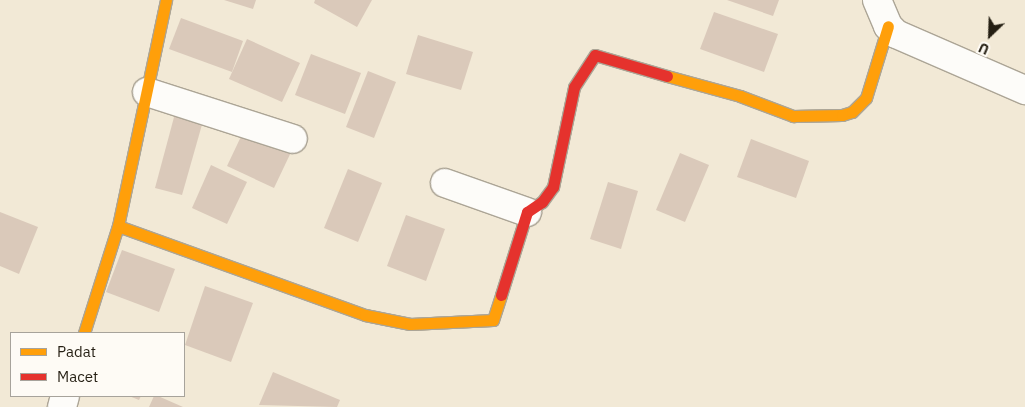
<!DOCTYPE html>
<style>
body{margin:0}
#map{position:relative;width:1025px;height:407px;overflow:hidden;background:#f2e9d6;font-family:"IBM Plex Sans",sans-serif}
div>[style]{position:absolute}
.building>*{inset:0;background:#dac9ba}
.roads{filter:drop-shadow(1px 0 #aca596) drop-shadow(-1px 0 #aca596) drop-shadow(0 1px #aca596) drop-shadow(0 -1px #aca596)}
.street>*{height:28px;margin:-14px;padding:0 14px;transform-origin:14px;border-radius:14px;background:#fdfcf9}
.slow>*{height:11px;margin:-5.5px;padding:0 5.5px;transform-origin:5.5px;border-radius:5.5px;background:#ff9f0a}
.jam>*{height:11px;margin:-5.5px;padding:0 5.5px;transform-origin:5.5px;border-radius:5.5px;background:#e5322d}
span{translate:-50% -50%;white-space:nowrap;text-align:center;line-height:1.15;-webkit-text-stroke:4.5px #fefbf5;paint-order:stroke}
.legend{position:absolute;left:10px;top:332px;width:175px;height:65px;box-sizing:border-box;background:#fefbf5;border:1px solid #a7a39b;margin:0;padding:6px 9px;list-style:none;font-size:15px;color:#251f13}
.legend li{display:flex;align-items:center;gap:10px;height:25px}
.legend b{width:25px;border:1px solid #a7a39b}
.north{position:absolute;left:965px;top:10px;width:50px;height:50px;-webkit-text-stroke:4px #fefbf5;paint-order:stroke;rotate:204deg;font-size:14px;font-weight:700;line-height:20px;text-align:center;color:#251f13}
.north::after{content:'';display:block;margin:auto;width:18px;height:22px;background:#251f13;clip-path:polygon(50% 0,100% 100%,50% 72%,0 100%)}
</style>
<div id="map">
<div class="building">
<i style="clip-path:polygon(224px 0,256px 0,253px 9px)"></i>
<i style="clip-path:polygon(315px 0,372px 0,357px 27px,314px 3px)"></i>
<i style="clip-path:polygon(727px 0,779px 0,773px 16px)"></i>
<i style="clip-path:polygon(714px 12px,778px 34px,764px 72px,700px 49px)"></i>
<i style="clip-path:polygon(181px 18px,243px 41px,232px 72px,169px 49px)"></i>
<i style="clip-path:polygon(418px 35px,473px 52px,461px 90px,406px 74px)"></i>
<i style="clip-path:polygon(247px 39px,300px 63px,282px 102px,229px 79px)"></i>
<i style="clip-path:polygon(311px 54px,361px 73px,345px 114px,295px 95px)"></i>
<i style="clip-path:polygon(368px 71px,396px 82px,374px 138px,346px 127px)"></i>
<i style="clip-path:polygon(177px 106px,205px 114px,182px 195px,155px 188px)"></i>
<i style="clip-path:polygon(246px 126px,293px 148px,274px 188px,227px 166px)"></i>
<i style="clip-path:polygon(751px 139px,809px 161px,796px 198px,737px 177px)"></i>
<i style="clip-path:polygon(680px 153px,709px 165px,685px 222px,656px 210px)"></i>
<i style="clip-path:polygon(211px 165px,247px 182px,227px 224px,192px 208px)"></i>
<i style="clip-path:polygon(348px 169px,382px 183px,358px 242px,324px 228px)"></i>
<i style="clip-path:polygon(608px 182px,638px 191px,621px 249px,590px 239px)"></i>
<i style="clip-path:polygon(0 212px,38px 227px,19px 274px,0 266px)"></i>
<i style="clip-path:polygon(406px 215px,445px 229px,426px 281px,387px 266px)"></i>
<i style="clip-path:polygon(122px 250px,175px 269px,159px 312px,106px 292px)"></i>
<i style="clip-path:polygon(205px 286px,253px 303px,231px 362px,185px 345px)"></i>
<i style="clip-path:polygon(273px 372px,340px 400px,337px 407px,259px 405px)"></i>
<i style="clip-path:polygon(129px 396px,141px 396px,139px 400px)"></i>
<i style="clip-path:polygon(154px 396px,158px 396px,183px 407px,149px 407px)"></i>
</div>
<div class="roads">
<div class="street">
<i style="left:877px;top:0;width:28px;rotate:67deg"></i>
<i style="left:888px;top:26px;width:11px;rotate:45deg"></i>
<i style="left:896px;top:34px;width:141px;rotate:23.5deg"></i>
<i style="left:147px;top:92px;width:153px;rotate:17.8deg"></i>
<i style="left:445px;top:183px;width:87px;rotate:19.5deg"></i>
<i style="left:62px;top:407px;width:11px;rotate:-75deg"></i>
</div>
<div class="slow">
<i style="left:667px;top:76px;width:76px;rotate:15.3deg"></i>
<i style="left:740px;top:96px;width:57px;rotate:20.7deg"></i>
<i style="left:793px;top:116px;width:49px;rotate:-1.2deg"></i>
<i style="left:842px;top:115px;width:10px;rotate:-17deg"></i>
<i style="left:852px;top:112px;width:20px;rotate:-45deg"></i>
<i style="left:866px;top:98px;width:75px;rotate:-73deg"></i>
<i style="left:118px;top:226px;width:263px;rotate:19.8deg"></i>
<i style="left:365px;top:315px;width:46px;rotate:11.3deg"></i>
<i style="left:410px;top:324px;width:83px;rotate:-2.8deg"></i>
<i style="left:493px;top:320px;width:26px;rotate:-72deg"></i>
<i style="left:84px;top:333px;width:112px;rotate:-72.4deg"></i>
<i style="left:118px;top:226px;width:231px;rotate:-78deg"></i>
</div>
<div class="jam">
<i style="left:501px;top:295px;width:87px;rotate:-72.6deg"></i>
<i style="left:527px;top:212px;width:18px;rotate:-34deg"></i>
<i style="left:542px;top:202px;width:19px;rotate:-54deg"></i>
<i style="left:553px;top:187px;width:102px;rotate:-78.1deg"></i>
<i style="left:574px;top:87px;width:38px;rotate:-57deg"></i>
<i style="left:595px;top:55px;width:75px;rotate:16.3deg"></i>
</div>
</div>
<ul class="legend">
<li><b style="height:6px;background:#ff9f0a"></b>Padat</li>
<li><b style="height:6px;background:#e5322d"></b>Macet</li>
</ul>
<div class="north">U</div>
</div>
